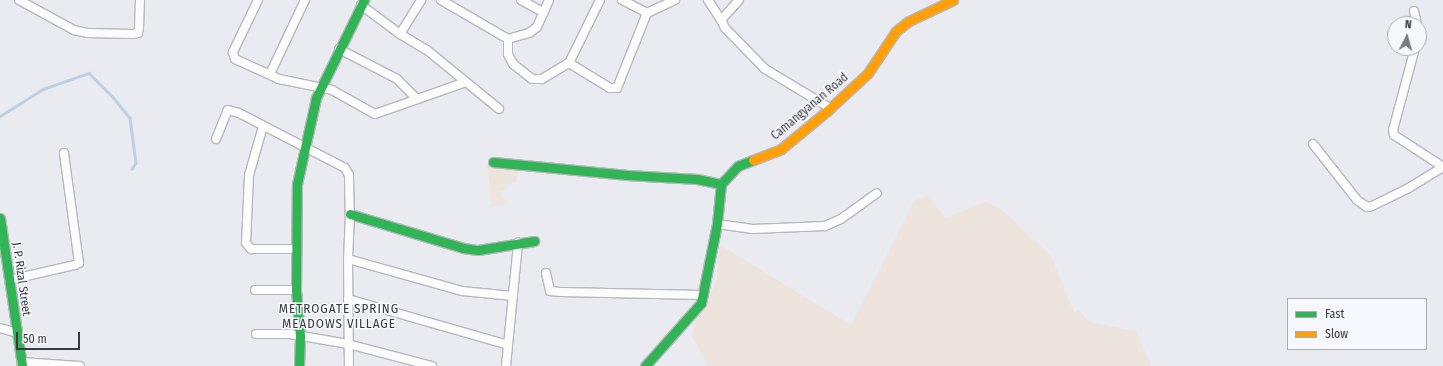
<!DOCTYPE html>
<style>
body{margin:0}
#map{position:relative;width:1443px;height:366px;overflow:hidden;background:#eaebf1;font-family:"Fira Sans Condensed",sans-serif}
div>[style]{position:absolute}
.industrial>*{inset:0;background:#ece4dd}
.stream>*{height:2.5px;margin:-1.25px;padding:0 1.25px;transform-origin:1.25px;border-radius:1.25px;background:#bfd0e3}
.roads{filter:drop-shadow(1px 0 #b7b8bd) drop-shadow(-1px 0 #b7b8bd) drop-shadow(0 1px #b7b8bd) drop-shadow(0 -1px #b7b8bd)}
.street>*{height:8px;margin:-4px;padding:0 4px;transform-origin:4px;border-radius:4px;background:#fcfcfd}
.fast>*{height:9px;margin:-4.5px;padding:0 4.5px;transform-origin:4.5px;border-radius:4.5px;background:#30b455}
.slow>*{height:9px;margin:-4.5px;padding:0 4.5px;transform-origin:4.5px;border-radius:4.5px;background:#ff9f0a}
span{translate:-50% -50%;white-space:nowrap;text-align:center;line-height:1.15;-webkit-text-stroke:3px #f6f8fe;paint-order:stroke}
.street-label{font-size:12px;color:#3a3b3f}
.neighbourhood-label{font-size:13px;color:#3a3b3f;letter-spacing:1px}
.legend{position:absolute;left:1287px;top:298px;width:140px;height:52px;box-sizing:border-box;background:#f6f8fe;border:1px solid #abacb2;margin:0;padding:5px 7px;list-style:none;font-size:12px;color:#3a3b3f}
.legend li{display:flex;align-items:center;gap:8px;height:20px}
.legend b{width:20px;border:1px solid #abacb2}
.north{position:absolute;left:1387px;top:16px;width:40px;height:40px;box-sizing:border-box;background:#f6f8fe;border:1px solid #abacb2;border-radius:50%;rotate:6deg;font-size:11px;font-weight:700;line-height:16px;text-align:center;color:#3a3b3f}
.north::after{content:'';display:block;margin:auto;width:14px;height:18px;background:#78797d;clip-path:polygon(50% 0,100% 100%,50% 72%,0 100%)}
.scale{position:absolute;left:16px;top:332px;width:64px;height:18px;box-sizing:border-box;border:2px solid #3a3b3f;border-top:0;padding-left:5px;font-size:12px;line-height:14px;white-space:nowrap;color:#3a3b3f;-webkit-text-stroke:3px #f6f8fe;paint-order:stroke}
</style>
<div id="map">
<div class="industrial">
<i style="clip-path:polygon(487px 164px,519px 168px,516px 183px,507px 184px,506px 190px,500px 191px,501px 197px,504px 197px,505px 205px,492px 206px)"></i>
<i style="clip-path:polygon(928px 195px,945px 218px,986px 202px,1001px 209px,1051px 256px,1074px 312px,1079px 310px,1089px 322px,1136px 331px,1152px 366px,709px 366px,692px 337px,695px 322px,716px 284px,720px 245px,851px 325px,914px 201px)"></i>
</div>
<div class="stream">
<i style="left:0;top:116px;width:51px;rotate:-32.1deg"></i>
<i style="left:43px;top:89px;width:49px;rotate:-19.2deg"></i>
<i style="left:89px;top:73px;width:34px;rotate:45deg"></i>
<i style="left:113px;top:97px;width:27px;rotate:51deg"></i>
<i style="left:130px;top:118px;width:45px;rotate:82.4deg"></i>
<i style="left:136px;top:163px;width:7px;rotate:124deg"></i>
</div>
<div class="roads">
<div class="street">
<i style="left:19px;top:0;width:63px;rotate:28.6deg"></i>
<i style="left:74px;top:30px;width:13px;rotate:13deg"></i>
<i style="left:87px;top:33px;width:46px;rotate:1.2deg"></i>
<i style="left:133px;top:34px;width:5px;rotate:-11deg"></i>
<i style="left:138px;top:33px;width:5px;rotate:-79deg"></i>
<i style="left:139px;top:28px;width:28px;rotate:-88deg"></i>
<i style="left:258px;top:0;width:58px;rotate:115.7deg"></i>
<i style="left:233px;top:52px;width:7px;rotate:74deg"></i>
<i style="left:235px;top:59px;width:48px;rotate:24.4deg"></i>
<i style="left:279px;top:79px;width:54px;rotate:11.7deg"></i>
<i style="left:332px;top:90px;width:49px;rotate:29.2deg"></i>
<i style="left:375px;top:114px;width:96px;rotate:-19.4deg"></i>
<i style="left:441px;top:0;width:78px;rotate:30.2deg"></i>
<i style="left:508px;top:39px;width:22px;rotate:-16deg"></i>
<i style="left:529px;top:33px;width:10px;rotate:-37deg"></i>
<i style="left:537px;top:27px;width:30px;rotate:-66deg"></i>
<i style="left:521px;top:0;width:26px;rotate:29deg"></i>
<i style="left:622px;top:0;width:28px;rotate:27deg"></i>
<i style="left:708px;top:0;width:24px;rotate:57deg"></i>
<i style="left:739px;top:0;width:27px;rotate:132deg"></i>
<i style="left:721px;top:20px;width:9px;rotate:63deg"></i>
<i style="left:725px;top:28px;width:57px;rotate:45.7deg"></i>
<i style="left:765px;top:69px;width:76px;rotate:31deg"></i>
<i style="left:361px;top:5px;width:49px;rotate:36.6deg"></i>
<i style="left:400px;top:34px;width:31px;rotate:31deg"></i>
<i style="left:427px;top:50px;width:93px;rotate:39.3deg"></i>
<i style="left:1414px;top:11px;width:13px;rotate:77deg"></i>
<i style="left:400px;top:34px;width:40px;rotate:-58deg"></i>
<i style="left:508px;top:39px;width:15px;rotate:90deg"></i>
<i style="left:508px;top:54px;width:11px;rotate:63deg"></i>
<i style="left:513px;top:64px;width:24px;rotate:38deg"></i>
<i style="left:532px;top:79px;width:10px"></i>
<i style="left:542px;top:79px;width:31px;rotate:-31deg"></i>
<i style="left:569px;top:63px;width:70px;rotate:-63.8deg"></i>
<i style="left:1415px;top:48px;width:85px;rotate:105deg"></i>
<i style="left:1393px;top:130px;width:5px;rotate:79deg"></i>
<i style="left:1394px;top:135px;width:59px;rotate:33.1deg"></i>
<i style="left:339px;top:49px;width:65px;rotate:27.3deg"></i>
<i style="left:397px;top:79px;width:28px;rotate:45deg"></i>
<i style="left:569px;top:63px;width:48px;rotate:31.4deg"></i>
<i style="left:610px;top:88px;width:7px"></i>
<i style="left:617px;top:88px;width:81px;rotate:-68.2deg"></i>
<i style="left:647px;top:13px;width:31px;rotate:-25deg"></i>
<i style="left:270px;top:74px;width:82px;rotate:-64.7deg"></i>
<i style="left:263px;top:126px;width:51px;rotate:105.9deg"></i>
<i style="left:249px;top:175px;width:68px;rotate:92.5deg"></i>
<i style="left:246px;top:243px;width:8px;rotate:50deg"></i>
<i style="left:251px;top:249px;width:46px"></i>
<i style="left:216px;top:139px;width:31px;rotate:-68deg"></i>
<i style="left:228px;top:110px;width:11px;rotate:15deg"></i>
<i style="left:239px;top:113px;width:119px;rotate:27.4deg"></i>
<i style="left:345px;top:168px;width:8px;rotate:60deg"></i>
<i style="left:349px;top:175px;width:39px;rotate:89deg"></i>
<i style="left:350px;top:214px;width:45px;rotate:92.5deg"></i>
<i style="left:348px;top:259px;width:107px;rotate:89.5deg"></i>
<i style="left:1313px;top:144px;width:71px;rotate:51.8deg"></i>
<i style="left:1357px;top:200px;width:12px;rotate:35deg"></i>
<i style="left:1367px;top:207px;width:5px;rotate:-11deg"></i>
<i style="left:1372px;top:206px;width:39px;rotate:-26deg"></i>
<i style="left:1407px;top:189px;width:42px;rotate:-31.4deg"></i>
<i style="left:717px;top:224px;width:36px;rotate:8deg"></i>
<i style="left:753px;top:229px;width:72px;rotate:-2.4deg"></i>
<i style="left:825px;top:226px;width:17px;rotate:-24deg"></i>
<i style="left:841px;top:219px;width:44px;rotate:-35.8deg"></i>
<i style="left:348px;top:259px;width:118px;rotate:15.7deg"></i>
<i style="left:462px;top:291px;width:51px;rotate:5.6deg"></i>
<i style="left:546px;top:273px;width:18px;rotate:77deg"></i>
<i style="left:550px;top:291px;width:11px;rotate:5deg"></i>
<i style="left:561px;top:292px;width:142px;rotate:1.2deg"></i>
<i style="left:9px;top:280px;width:68px;rotate:-12.8deg"></i>
<i style="left:75px;top:265px;width:4px;rotate:-27deg"></i>
<i style="left:79px;top:263px;width:111px;rotate:-97.8deg"></i>
<i style="left:255px;top:290px;width:41px"></i>
<i style="left:348px;top:299px;width:166px;rotate:16deg"></i>
<i style="left:0;top:328px;width:18px;rotate:16deg"></i>
<i style="left:256px;top:334px;width:34px"></i>
<i style="left:290px;top:334px;width:59px;rotate:9.8deg"></i>
<i style="left:348px;top:344px;width:87px;rotate:14.7deg"></i>
<i style="left:21px;top:362px;width:59px;rotate:3.9deg"></i>
<i style="left:506px;top:366px;width:124px;rotate:-84.4deg"></i>
</div>
<div class="fast">
<i style="left:493px;top:162px;width:135px;rotate:5.5deg"></i>
<i style="left:627px;top:175px;width:70px;rotate:3.3deg"></i>
<i style="left:697px;top:179px;width:25px;rotate:12deg"></i>
<i style="left:350px;top:214px;width:118px;rotate:16.7deg"></i>
<i style="left:463px;top:248px;width:15px;rotate:8deg"></i>
<i style="left:478px;top:250px;width:57px;rotate:-9.1deg"></i>
<i style="left:0;top:218px;width:150px;rotate:81.5deg"></i>
<i style="left:299px;top:366px;width:30px;rotate:-88deg"></i>
<i style="left:300px;top:336px;width:46px;rotate:-95deg"></i>
<i style="left:296px;top:290px;width:106px;rotate:-89.5deg"></i>
<i style="left:297px;top:184px;width:88px;rotate:-77.5deg"></i>
<i style="left:316px;top:98px;width:109px;rotate:-63.9deg"></i>
<i style="left:645px;top:366px;width:84px;rotate:-48.4deg"></i>
<i style="left:701px;top:303px;width:81px;rotate:-78.6deg"></i>
<i style="left:717px;top:224px;width:40px;rotate:-84.3deg"></i>
<i style="left:721px;top:184px;width:25px;rotate:-47deg"></i>
<i style="left:738px;top:166px;width:16px;rotate:-22deg"></i>
</div>
<div class="slow">
<i style="left:753px;top:160px;width:30px;rotate:-21deg"></i>
<i style="left:781px;top:149px;width:60px;rotate:-39.6deg"></i>
<i style="left:827px;top:111px;width:56px;rotate:-42.8deg"></i>
<i style="left:868px;top:73px;width:50px;rotate:-56.3deg"></i>
<i style="left:896px;top:31px;width:16px;rotate:-38deg"></i>
<i style="left:909px;top:21px;width:49px;rotate:-25.5deg"></i>
</div>
</div>
<div class="street-label">
<span style="left:810px;top:107px;rotate:-40deg">Camangyanan Road</span>
<span style="left:21px;top:279px;rotate:82deg">J. P. Rizal Street</span>
</div>
<div class="neighbourhood-label">
<span style="left:339px;top:317px">METROGATE SPRING<br>MEADOWS VILLAGE</span>
</div>
<ul class="legend">
<li><b style="height:5px;background:#30b455"></b>Fast</li>
<li><b style="height:5px;background:#ff9f0a"></b>Slow</li>
</ul>
<div class="north">N</div>
<div class="scale">50 m</div>
</div>
